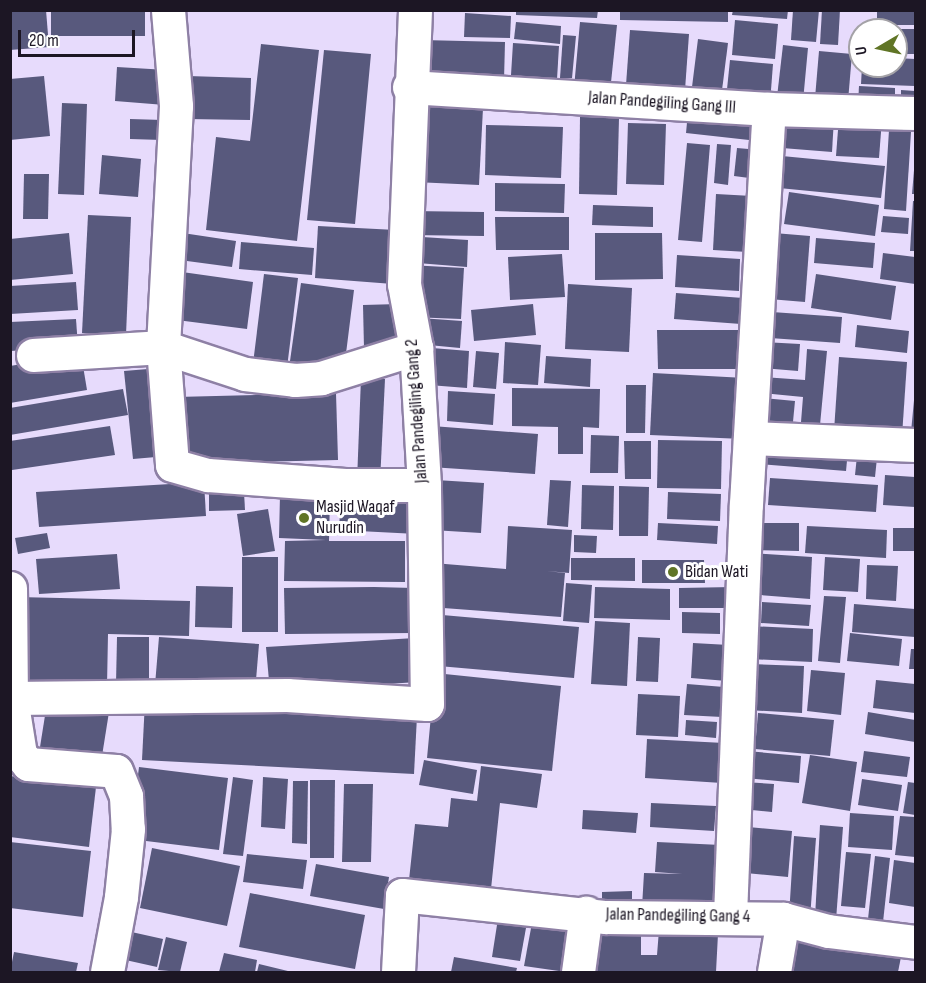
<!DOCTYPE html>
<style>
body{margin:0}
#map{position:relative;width:926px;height:983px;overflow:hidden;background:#e7dbfc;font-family:"Sofia Sans Condensed",sans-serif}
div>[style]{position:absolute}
.building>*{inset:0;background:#58597d}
.roads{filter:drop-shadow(2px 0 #8e80a5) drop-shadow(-2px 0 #8e80a5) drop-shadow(0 2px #8e80a5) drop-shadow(0 -2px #8e80a5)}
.minor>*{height:33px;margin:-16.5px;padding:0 16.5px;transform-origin:16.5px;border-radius:16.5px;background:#fff}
.dots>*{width:16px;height:16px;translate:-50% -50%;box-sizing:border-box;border:3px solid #fff;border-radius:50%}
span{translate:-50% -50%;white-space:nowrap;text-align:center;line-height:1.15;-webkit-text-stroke:6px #fff;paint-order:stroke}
.street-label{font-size:18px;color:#1c1624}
.poi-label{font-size:18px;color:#1c1624}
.left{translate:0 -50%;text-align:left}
.frame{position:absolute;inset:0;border:12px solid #1c1624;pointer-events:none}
.north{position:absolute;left:848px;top:18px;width:60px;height:60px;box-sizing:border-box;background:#fff;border:2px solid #a4a2a7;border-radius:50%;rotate:261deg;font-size:16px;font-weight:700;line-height:24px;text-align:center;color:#1c1624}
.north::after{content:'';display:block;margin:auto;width:21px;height:27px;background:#607526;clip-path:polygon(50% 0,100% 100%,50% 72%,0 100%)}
.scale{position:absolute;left:18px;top:30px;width:117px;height:27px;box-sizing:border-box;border:3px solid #1c1624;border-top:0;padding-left:8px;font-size:18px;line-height:21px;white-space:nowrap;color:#1c1624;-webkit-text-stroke:4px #fff;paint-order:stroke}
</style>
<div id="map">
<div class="building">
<i style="clip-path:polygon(46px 10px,49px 47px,10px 50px,10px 11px)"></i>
<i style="clip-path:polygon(51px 10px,145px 10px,145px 36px,51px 36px)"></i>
<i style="clip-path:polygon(516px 10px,598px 10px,597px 18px,516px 15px)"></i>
<i style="clip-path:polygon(620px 10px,728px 10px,728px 22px,620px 20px)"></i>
<i style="clip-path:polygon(733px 10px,788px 10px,787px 19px,732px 15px)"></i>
<i style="clip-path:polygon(793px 10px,819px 10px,816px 42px,791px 40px)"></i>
<i style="clip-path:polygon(822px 10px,840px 10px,838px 45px,820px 44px)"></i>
<i style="clip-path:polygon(877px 10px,915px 10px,915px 25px,877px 25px)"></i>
<i style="clip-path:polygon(465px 13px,511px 16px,510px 38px,464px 37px)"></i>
<i style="clip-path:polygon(735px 20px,778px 24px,775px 59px,732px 55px)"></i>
<i style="clip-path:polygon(516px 22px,561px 26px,560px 44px,514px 39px)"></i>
<i style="clip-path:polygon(580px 22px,617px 25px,610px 92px,574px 88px)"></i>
<i style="clip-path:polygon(915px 29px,915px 54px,896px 54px,896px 29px)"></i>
<i style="clip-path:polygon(630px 30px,689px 34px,685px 90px,626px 85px)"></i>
<i style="clip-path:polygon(563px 35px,576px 36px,572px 78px,560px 78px)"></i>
<i style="clip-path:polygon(698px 39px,728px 43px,721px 98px,691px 95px)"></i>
<i style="clip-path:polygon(422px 40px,505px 42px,504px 80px,421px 79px)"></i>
<i style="clip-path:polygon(513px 43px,559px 46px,557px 79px,511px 75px)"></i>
<i style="clip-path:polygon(261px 44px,319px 50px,297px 241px,206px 230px,216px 137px,250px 141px)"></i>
<i style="clip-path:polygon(783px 45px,808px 48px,803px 101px,777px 97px)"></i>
<i style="clip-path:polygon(324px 50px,371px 54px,355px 224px,307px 220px)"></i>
<i style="clip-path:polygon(819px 51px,852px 54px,848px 101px,815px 98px)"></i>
<i style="clip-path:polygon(896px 58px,915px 59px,915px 86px,861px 84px,862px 66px,896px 66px)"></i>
<i style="clip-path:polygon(730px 60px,773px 64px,770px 103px,726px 99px)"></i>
<i style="clip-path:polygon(117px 67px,167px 70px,165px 105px,115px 101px)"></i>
<i style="clip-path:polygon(44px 76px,50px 136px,10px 140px,10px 79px)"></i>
<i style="clip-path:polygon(188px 76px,251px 78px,250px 120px,187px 119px)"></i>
<i style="clip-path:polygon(859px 86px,895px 88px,895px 105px,858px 104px)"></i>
<i style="clip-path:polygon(901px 90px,915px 91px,915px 106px,901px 106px)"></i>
<i style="clip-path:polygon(62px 103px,87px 104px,84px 195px,58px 194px)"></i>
<i style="clip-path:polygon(420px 104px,483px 108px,479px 185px,415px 182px)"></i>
<i style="clip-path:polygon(688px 112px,760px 120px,758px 141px,686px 133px)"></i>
<i style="clip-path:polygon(785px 114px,834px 118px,832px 152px,782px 148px)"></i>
<i style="clip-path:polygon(580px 117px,619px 118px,617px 195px,579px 194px)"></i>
<i style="clip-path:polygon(839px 117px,882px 119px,879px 158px,836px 156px)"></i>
<i style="clip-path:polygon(130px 119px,163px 120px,162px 140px,130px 139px)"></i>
<i style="clip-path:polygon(628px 123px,666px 124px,664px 185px,626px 184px)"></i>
<i style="clip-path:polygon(486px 125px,563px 127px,561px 178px,485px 175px)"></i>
<i style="clip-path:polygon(889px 130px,911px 132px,906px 211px,884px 209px)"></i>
<i style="clip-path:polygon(687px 143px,710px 145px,702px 242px,678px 240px)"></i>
<i style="clip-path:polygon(717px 144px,731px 145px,728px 185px,714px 183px)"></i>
<i style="clip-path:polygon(737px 148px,760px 150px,757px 179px,734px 176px)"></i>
<i style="clip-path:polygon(102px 155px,141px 159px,138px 197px,99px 194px)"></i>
<i style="clip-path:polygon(782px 156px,885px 166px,881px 198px,779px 188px)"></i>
<i style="clip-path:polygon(914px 170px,915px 170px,915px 194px,912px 194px)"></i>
<i style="clip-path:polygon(24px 174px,49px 174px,48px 219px,23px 219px)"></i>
<i style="clip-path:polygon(495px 183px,565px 184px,564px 213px,495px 211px)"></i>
<i style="clip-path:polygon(789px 192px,879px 205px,875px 236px,784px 224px)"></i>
<i style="clip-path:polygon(716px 194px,752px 196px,748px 252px,713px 250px)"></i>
<i style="clip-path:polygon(913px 201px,915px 201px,915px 251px,910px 251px)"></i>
<i style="clip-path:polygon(593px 205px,653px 207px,653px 227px,592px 225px)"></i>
<i style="clip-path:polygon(411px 211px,484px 212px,484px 236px,410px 235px)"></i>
<i style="clip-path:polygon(88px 215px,131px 217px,126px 335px,82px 333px)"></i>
<i style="clip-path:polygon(883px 216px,909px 218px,908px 234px,881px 232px)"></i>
<i style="clip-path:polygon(495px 217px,569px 217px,569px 250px,496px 250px)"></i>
<i style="clip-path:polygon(318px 226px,396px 230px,393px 284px,315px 278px)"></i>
<i style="clip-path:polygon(176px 232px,236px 241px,232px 267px,172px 259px)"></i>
<i style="clip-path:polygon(69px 233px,73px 274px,10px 280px,10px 239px)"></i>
<i style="clip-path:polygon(595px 233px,662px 233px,663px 279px,595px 280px)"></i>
<i style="clip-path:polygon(774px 233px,810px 236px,805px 302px,769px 299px)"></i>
<i style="clip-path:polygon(407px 236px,468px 240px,467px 267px,405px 262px)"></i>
<i style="clip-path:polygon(816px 238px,875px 243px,873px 268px,814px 263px)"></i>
<i style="clip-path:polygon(241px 242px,314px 248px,312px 275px,239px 269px)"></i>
<i style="clip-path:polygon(883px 253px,915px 257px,915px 284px,880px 279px)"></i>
<i style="clip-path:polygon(562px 254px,565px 297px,510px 300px,508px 257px)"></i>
<i style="clip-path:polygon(677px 255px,740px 259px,739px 291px,675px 287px)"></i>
<i style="clip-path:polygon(409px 265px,464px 268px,461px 319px,411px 317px)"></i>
<i style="clip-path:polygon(175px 271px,253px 282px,247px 329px,169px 319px)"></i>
<i style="clip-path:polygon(264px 274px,298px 278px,286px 376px,252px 372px)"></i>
<i style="clip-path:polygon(816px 274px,896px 286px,891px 320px,811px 308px)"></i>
<i style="clip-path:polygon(76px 282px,78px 310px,10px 314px,10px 286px)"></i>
<i style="clip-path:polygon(301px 283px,354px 290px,344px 369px,290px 361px)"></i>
<i style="clip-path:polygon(568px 284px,632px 288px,629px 352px,565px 349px)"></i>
<i style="clip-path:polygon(676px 293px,743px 298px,741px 324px,674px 319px)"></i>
<i style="clip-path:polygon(399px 304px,401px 347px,364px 348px,363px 305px)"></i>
<i style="clip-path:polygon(533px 304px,536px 335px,474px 341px,471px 310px)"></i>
<i style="clip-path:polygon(772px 312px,842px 317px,840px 343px,770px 338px)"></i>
<i style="clip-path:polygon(420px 318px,462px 321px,460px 348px,418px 344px)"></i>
<i style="clip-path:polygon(76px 319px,78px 347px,10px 351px,10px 322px)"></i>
<i style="clip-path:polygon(857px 325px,909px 331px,907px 353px,855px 347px)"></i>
<i style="clip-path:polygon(657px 330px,744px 330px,743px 369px,658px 369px)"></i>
<i style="clip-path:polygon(505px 342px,541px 345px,538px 385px,503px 383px)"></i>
<i style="clip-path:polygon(763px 342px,800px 344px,798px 371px,761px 368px)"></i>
<i style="clip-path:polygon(432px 348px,469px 351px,467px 388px,429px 385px)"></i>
<i style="clip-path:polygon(807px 349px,827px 351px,820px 425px,801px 422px,803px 397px,762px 393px,763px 377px,805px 380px)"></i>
<i style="clip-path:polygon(476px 351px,499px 353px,496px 389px,473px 387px)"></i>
<i style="clip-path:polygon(81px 354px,87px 390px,10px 403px,10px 366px)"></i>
<i style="clip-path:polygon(546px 356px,591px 359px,590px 387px,544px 383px)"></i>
<i style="clip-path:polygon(839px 357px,907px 362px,902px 436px,834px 431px)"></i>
<i style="clip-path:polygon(148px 369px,156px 457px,133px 459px,124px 371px)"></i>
<i style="clip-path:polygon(653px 373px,745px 378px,743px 439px,650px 435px)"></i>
<i style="clip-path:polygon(361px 378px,385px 379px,380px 482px,357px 481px)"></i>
<i style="clip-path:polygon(626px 385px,646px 385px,645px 433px,626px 433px)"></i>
<i style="clip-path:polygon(512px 388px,600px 389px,599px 428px,583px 427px,583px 454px,558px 454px,558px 427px,512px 426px)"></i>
<i style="clip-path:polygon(123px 389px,128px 415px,10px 435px,10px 408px)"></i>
<i style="clip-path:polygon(448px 391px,495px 394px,493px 425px,447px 421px)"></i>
<i style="clip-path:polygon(336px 393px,338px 460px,177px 464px,176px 397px)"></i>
<i style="clip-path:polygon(763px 398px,795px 401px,792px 432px,760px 428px)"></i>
<i style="clip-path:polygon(914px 400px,915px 400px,915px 432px,911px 432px)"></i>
<i style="clip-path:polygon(110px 426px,115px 455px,12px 470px,10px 441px)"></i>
<i style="clip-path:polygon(432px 426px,538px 434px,535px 474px,430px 467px)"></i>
<i style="clip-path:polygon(591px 435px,619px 436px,618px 473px,590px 473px)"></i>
<i style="clip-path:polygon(658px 440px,722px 441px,721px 489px,657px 488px)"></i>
<i style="clip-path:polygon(624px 441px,651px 441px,651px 479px,625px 479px)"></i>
<i style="clip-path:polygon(762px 443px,848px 450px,846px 471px,760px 464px)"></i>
<i style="clip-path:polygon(858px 446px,878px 448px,875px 477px,855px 475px)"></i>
<i style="clip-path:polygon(885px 475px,915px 477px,915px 507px,883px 505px)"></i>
<i style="clip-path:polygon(770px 478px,878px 485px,876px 512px,768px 505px)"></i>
<i style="clip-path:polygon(436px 480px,484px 483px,481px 533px,432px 530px)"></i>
<i style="clip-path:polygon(550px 480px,571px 481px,568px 527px,547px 525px)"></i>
<i style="clip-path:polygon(204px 482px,206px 516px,39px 527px,36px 492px)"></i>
<i style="clip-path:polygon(582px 485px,614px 486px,613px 530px,581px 529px)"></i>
<i style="clip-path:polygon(619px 486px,649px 487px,648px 536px,619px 536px)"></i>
<i style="clip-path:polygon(244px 492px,245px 510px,209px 511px,209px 494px)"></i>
<i style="clip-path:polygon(668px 492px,721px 494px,720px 521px,667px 519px)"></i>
<i style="clip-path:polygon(341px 493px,419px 497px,417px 534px,339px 530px)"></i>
<i style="clip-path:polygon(280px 495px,330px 497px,329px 541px,405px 541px,405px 582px,284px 581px,285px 541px,326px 540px,279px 538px)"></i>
<i style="clip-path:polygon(268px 509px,275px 551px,243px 556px,237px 514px)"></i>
<i style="clip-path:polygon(658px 523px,718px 526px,717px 544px,657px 540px)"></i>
<i style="clip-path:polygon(752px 523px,799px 523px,799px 551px,752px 550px)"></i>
<i style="clip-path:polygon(508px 526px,572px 530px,569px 573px,547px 571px,565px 573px,561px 617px,430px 607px,433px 563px,506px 569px)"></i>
<i style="clip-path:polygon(807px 526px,887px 530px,886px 558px,805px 553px)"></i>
<i style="clip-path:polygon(893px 528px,915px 528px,915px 551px,893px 551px)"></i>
<i style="clip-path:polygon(47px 533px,50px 548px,18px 554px,15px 538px)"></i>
<i style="clip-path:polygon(574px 535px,597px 536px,596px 553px,574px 552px)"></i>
<i style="clip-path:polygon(750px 553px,812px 557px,810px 599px,747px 594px)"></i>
<i style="clip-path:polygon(117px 554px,120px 589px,39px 594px,36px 559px)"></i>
<i style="clip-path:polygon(242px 557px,278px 557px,278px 632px,242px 632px)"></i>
<i style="clip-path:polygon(825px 557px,860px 559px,858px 592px,823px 590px)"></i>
<i style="clip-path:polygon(571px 558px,635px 558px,635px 581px,571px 580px)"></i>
<i style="clip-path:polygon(642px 560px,704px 560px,705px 583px,642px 583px)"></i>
<i style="clip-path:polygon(867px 565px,898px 566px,896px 601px,866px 599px)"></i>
<i style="clip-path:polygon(566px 583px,592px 585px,589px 623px,563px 621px)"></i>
<i style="clip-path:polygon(196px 586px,233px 587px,232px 628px,195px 627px)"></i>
<i style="clip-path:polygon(374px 587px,414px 588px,414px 633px,285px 634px,284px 588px)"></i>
<i style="clip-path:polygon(595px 587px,670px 589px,670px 620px,594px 618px)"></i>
<i style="clip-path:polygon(733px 587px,734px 608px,679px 608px,679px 588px)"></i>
<i style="clip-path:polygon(824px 596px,846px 597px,840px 663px,818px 661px)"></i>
<i style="clip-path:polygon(17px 597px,190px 601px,189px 636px,108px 634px,107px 686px,14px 684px)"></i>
<i style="clip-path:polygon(762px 602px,811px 605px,809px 626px,761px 623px)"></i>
<i style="clip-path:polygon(854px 604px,915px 609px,915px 637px,852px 632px)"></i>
<i style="clip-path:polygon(682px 612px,720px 613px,720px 634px,682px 633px)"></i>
<i style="clip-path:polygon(431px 614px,579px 627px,574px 678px,427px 665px)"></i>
<i style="clip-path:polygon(595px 621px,630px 623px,627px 686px,591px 684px)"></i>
<i style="clip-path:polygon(750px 626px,813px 629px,812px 662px,749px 659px)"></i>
<i style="clip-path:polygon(850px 633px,902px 639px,899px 666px,847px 661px)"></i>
<i style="clip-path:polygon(117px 637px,149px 637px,149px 684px,116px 684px)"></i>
<i style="clip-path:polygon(159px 637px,259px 644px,255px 692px,155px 685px)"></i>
<i style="clip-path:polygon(638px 637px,660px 638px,658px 682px,636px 681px)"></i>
<i style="clip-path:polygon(415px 638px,417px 682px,270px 692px,266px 647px)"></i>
<i style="clip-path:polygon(693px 643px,729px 645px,727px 681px,691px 678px)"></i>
<i style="clip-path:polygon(911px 649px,915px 649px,915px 669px,909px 669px)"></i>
<i style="clip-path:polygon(751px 664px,804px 666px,802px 713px,748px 710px)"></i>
<i style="clip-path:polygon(811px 670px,845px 673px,841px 715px,807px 711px)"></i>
<i style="clip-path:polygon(435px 673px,561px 686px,552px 771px,427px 758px)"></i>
<i style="clip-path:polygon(876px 680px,915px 684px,915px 713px,873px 708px)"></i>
<i style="clip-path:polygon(687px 684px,724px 687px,722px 717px,684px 715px)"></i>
<i style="clip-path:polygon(638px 694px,680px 696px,678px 737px,636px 735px)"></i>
<i style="clip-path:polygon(145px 701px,417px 716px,414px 774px,142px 760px)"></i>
<i style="clip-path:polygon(47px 703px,109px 712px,102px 756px,40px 747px)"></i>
<i style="clip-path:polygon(868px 712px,915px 720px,915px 742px,865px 734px)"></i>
<i style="clip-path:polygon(758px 713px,834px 720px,830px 756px,755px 749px)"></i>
<i style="clip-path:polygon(686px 720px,717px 722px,716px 738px,685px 735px)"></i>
<i style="clip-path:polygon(647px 739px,724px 743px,722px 783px,645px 778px)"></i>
<i style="clip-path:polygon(747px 751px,801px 756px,799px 783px,745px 778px)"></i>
<i style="clip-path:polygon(864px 751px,910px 757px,907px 777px,861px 772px)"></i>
<i style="clip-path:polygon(810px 755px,857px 762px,850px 811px,802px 803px)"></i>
<i style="clip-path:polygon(424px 760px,477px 770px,473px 794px,419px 785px)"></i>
<i style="clip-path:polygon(481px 766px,542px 774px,537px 808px,500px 803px,491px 889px,409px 880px,415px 824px,448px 827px,451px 798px,477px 801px)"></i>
<i style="clip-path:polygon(139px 767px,228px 778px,219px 850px,130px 839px)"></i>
<i style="clip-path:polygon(10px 776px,96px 787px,89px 847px,10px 837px)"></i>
<i style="clip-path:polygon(233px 777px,253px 780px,243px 856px,223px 854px)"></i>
<i style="clip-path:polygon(263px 777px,288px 779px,285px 829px,261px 827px)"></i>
<i style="clip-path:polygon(862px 779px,902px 785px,898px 811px,858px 805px)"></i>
<i style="clip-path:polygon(310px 780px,335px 780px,334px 858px,310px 858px)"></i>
<i style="clip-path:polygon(293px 781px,308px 781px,307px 844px,292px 843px)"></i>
<i style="clip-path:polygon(744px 782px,774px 784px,772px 812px,742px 809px)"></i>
<i style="clip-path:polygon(908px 782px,915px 783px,915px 815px,903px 813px)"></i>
<i style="clip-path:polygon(344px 784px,373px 784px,371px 862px,342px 862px)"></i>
<i style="clip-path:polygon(651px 803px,716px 806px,714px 831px,650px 827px)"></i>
<i style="clip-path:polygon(583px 810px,638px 813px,636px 833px,582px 829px)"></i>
<i style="clip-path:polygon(850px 813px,894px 816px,892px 850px,848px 847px)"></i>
<i style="clip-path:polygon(900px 816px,915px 817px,915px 857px,895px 855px)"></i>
<i style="clip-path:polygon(820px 825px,843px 827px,836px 920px,815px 918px)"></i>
<i style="clip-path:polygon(738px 826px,792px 831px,788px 877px,735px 872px)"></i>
<i style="clip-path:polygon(794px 836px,816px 838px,810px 918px,789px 916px)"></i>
<i style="clip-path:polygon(10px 842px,91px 851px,83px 917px,10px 908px)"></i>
<i style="clip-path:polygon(657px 842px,721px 845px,721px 911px,642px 907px,644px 873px,682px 874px,655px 872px)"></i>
<i style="clip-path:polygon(152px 848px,240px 866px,227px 926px,140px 908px)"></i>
<i style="clip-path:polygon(846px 852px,871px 854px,865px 908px,841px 906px)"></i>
<i style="clip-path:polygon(247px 854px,307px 860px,303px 889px,243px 882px)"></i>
<i style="clip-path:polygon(875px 856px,890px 858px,883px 922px,868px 919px)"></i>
<i style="clip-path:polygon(894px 860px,915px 863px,915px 907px,889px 903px)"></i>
<i style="clip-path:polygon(316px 864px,389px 877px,384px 909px,310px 896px)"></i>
<i style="clip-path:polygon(632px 891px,632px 912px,602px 911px,602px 892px)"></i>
<i style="clip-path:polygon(250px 893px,365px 915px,355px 969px,239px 947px)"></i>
<i style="clip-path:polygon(499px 912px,528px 917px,520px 961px,492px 957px)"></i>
<i style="clip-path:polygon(534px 912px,575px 920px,566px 972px,524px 966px)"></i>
<i style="clip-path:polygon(592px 927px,641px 927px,641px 955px,657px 955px,659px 930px,718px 934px,716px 972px,592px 972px)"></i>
<i style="clip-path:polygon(127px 931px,163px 939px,157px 967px,121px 959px)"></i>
<i style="clip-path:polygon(794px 932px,902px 952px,898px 972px,787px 972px)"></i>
<i style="clip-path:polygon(166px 937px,187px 942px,180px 972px,158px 970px)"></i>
<i style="clip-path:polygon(14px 952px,78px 963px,76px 972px,10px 972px)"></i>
<i style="clip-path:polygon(224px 953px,257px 960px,255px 972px,219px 972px)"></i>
<i style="clip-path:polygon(454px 957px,517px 968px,516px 972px,451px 972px)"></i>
<i style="clip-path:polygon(259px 964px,292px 972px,257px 972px)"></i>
</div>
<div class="roads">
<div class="minor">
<i style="left:168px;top:10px;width:96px;rotate:85.2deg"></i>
<i style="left:176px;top:106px;width:241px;rotate:93.1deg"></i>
<i style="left:163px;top:347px;width:118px;rotate:85.6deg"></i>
<i style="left:172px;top:465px;width:37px;rotate:16deg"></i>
<i style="left:208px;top:475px;width:137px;rotate:4.2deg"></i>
<i style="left:345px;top:485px;width:79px"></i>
<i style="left:409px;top:87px;width:361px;rotate:3.5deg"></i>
<i style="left:769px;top:109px;width:147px;rotate:1.6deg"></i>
<i style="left:33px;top:355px;width:130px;rotate:-3.5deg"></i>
<i style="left:163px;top:347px;width:86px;rotate:18.2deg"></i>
<i style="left:245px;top:374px;width:50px;rotate:6.8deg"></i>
<i style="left:295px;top:380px;width:26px;rotate:-4deg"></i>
<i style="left:321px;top:378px;width:100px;rotate:-17.5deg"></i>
<i style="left:750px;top:438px;width:166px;rotate:2.4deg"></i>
<i style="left:10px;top:588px;width:110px;rotate:89.5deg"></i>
<i style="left:11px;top:698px;width:57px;rotate:80.9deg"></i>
<i style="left:20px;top:754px;width:13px;rotate:51deg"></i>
<i style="left:28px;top:764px;width:88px;rotate:4.5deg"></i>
<i style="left:116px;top:771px;width:27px;rotate:68deg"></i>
<i style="left:126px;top:796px;width:33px;rotate:87deg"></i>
<i style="left:128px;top:829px;width:68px;rotate:95.9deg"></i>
<i style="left:121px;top:897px;width:76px;rotate:100.6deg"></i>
<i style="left:11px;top:698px;width:276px;rotate:-0.6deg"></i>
<i style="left:287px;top:695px;width:140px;rotate:3.7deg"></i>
<i style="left:427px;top:704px;width:219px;rotate:-90.8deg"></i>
<i style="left:424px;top:485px;width:137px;rotate:-93.3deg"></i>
<i style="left:416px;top:348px;width:65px;rotate:-100.6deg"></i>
<i style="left:404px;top:284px;width:274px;rotate:-87.7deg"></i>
<i style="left:730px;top:916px;width:412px;rotate:-87.8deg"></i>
<i style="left:746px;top:504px;width:396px;rotate:-86.7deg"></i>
<i style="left:398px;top:972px;width:77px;rotate:-87deg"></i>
<i style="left:402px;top:895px;width:205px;rotate:6.2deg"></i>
<i style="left:606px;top:917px;width:177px;rotate:0.6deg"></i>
<i style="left:783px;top:919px;width:47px;rotate:14.9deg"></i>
<i style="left:828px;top:931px;width:89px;rotate:7.1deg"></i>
<i style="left:578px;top:972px;width:60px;rotate:-82.3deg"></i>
<i style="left:774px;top:972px;width:54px;rotate:-80.4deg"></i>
</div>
</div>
<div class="dots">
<i style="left:304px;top:518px;background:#607526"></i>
<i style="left:673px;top:572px;background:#607526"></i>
</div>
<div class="street-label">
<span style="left:662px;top:103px;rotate:4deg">Jalan Pandegiling Gang III</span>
<span style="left:417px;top:411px;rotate:-94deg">Jalan Pandegiling Gang 2</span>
<span style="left:678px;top:916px;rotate:1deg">Jalan Pandegiling Gang 4</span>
</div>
<div class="poi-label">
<span class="left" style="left:316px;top:518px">Masjid Waqaf<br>Nurudin</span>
<span class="left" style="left:685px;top:572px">Bidan Wati</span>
</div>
<div class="frame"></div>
<div class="north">U</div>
<div class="scale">20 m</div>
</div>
